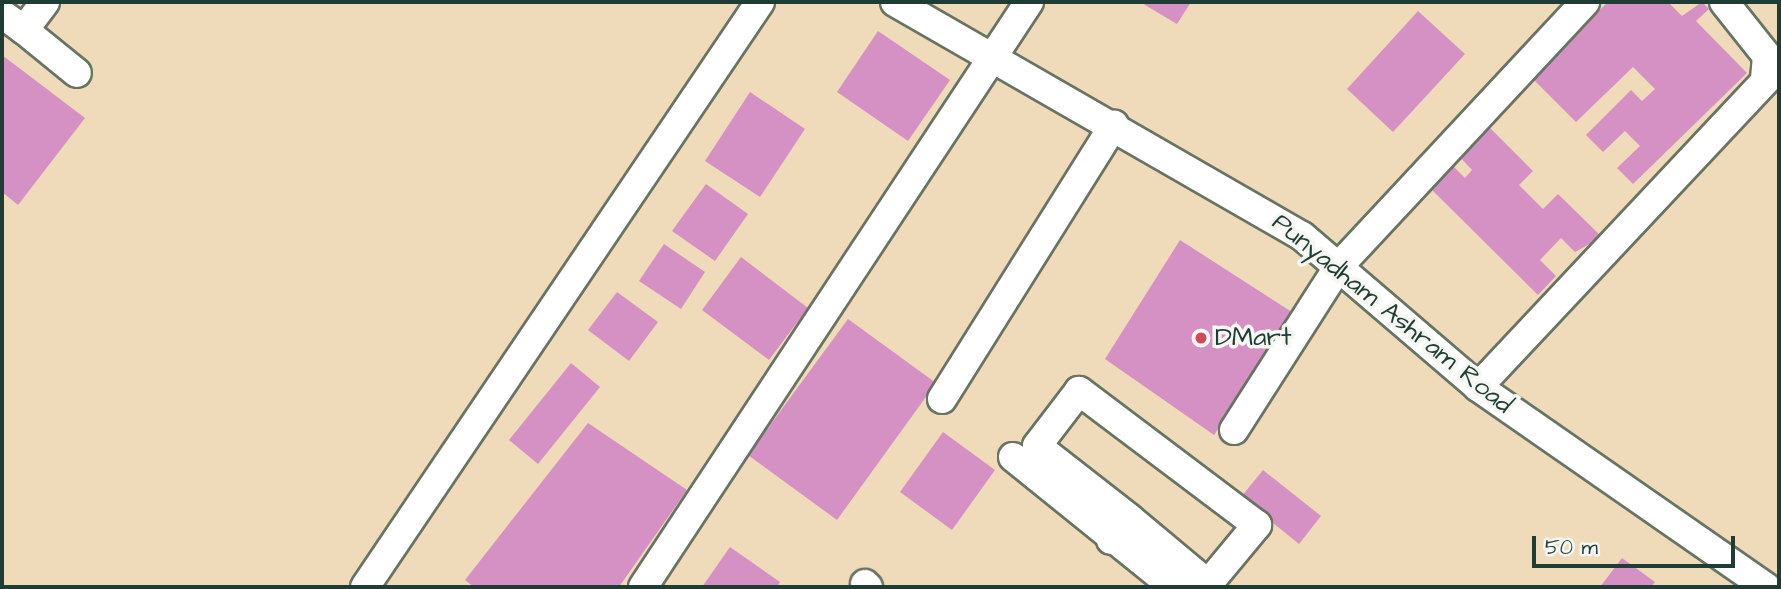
<!DOCTYPE html>
<style>
body{margin:0}
#map{position:relative;width:1781px;height:589px;overflow:hidden;background:#efdbba;font-family:"Architects Daughter",sans-serif}
div>[style]{position:absolute}
.building>*{inset:0;background:#d591c4}
.roads{filter:drop-shadow(2px 0 #687463) drop-shadow(-2px 0 #687463) drop-shadow(0 2px #687463) drop-shadow(0 -2px #687463)}
.minor>*{height:28px;margin:-14px;padding:0 14px;transform-origin:14px;border-radius:14px;background:#fff}
.dots>*{width:19px;height:19px;translate:-50% -50%;box-sizing:border-box;border:4px solid #f6f6f2;border-radius:50%}
span{translate:-50% -50%;white-space:nowrap;text-align:center;line-height:1.15;-webkit-text-stroke:7px #f6f6f2;paint-order:stroke}
.street-label{font-size:26px;color:#1f3d34}
.poi-label{font-size:26px;color:#1f3d34}
.left{translate:0 -50%;text-align:left}
.frame{position:absolute;inset:0;border:4px solid #1f3d34;pointer-events:none}
.scale{position:absolute;left:1532px;top:536px;width:203px;height:32px;box-sizing:border-box;border:4px solid #1f3d34;border-top:0;padding-left:9px;font-size:21px;line-height:24px;white-space:nowrap;color:#1f3d34;-webkit-text-stroke:5px #f6f6f2;paint-order:stroke}
</style>
<div id="map">
<div class="building">
<i style="clip-path:polygon(1140px 2px,1191px 2px,1177px 24px)"></i>
<i style="clip-path:polygon(1608px 2px,1668px 2px,1682px 16px,1702px 2px,1709px 9px,1696px 21px,1747px 73px,1633px 184px,1617px 168px,1640px 146px,1625px 131px,1603px 152px,1586px 135px,1631px 90px,1642px 101px,1655px 89px,1633px 67px,1576px 122px,1531px 77px)"></i>
<i style="clip-path:polygon(1418px 11px,1465px 54px,1393px 132px,1347px 89px)"></i>
<i style="clip-path:polygon(878px 31px,950px 80px,908px 141px,837px 92px)"></i>
<i style="clip-path:polygon(2px 55px,85px 118px,18px 205px,2px 192px)"></i>
<i style="clip-path:polygon(750px 92px,805px 129px,760px 197px,705px 161px)"></i>
<i style="clip-path:polygon(1485px 123px,1533px 171px,1519px 185px,1543px 209px,1558px 194px,1602px 237px,1575px 252px,1561px 238px,1540px 260px,1556px 276px,1538px 295px,1429px 187px,1451px 164px,1465px 178px,1472px 170px,1456px 153px)"></i>
<i style="clip-path:polygon(706px 184px,748px 214px,715px 261px,672px 231px)"></i>
<i style="clip-path:polygon(1180px 240px,1298px 316px,1214px 435px,1105px 359px)"></i>
<i style="clip-path:polygon(664px 244px,705px 272px,681px 309px,639px 281px)"></i>
<i style="clip-path:polygon(741px 257px,808px 308px,769px 360px,702px 310px)"></i>
<i style="clip-path:polygon(617px 292px,658px 322px,629px 361px,588px 330px)"></i>
<i style="clip-path:polygon(848px 319px,936px 383px,837px 520px,748px 455px)"></i>
<i style="clip-path:polygon(571px 363px,600px 387px,538px 464px,509px 440px)"></i>
<i style="clip-path:polygon(588px 423px,687px 490px,619px 587px,474px 587px,465px 580px)"></i>
<i style="clip-path:polygon(943px 432px,995px 470px,952px 530px,900px 492px)"></i>
<i style="clip-path:polygon(1263px 470px,1321px 516px,1299px 544px,1241px 497px)"></i>
<i style="clip-path:polygon(730px 547px,780px 582px,777px 587px,702px 587px)"></i>
<i style="clip-path:polygon(1622px 558px,1655px 582px,1651px 587px,1600px 587px)"></i>
</div>
<div class="roads">
<div class="minor">
<i style="left:895px;top:2px;width:469px;rotate:29.9deg"></i>
<i style="left:1302px;top:236px;width:232px;rotate:40.6deg"></i>
<i style="left:1478px;top:387px;width:351px;rotate:34.8deg"></i>
<i style="left:1724px;top:2px;width:69px;rotate:51.5deg"></i>
<i style="left:1767px;top:56px;width:25px;rotate:95deg"></i>
<i style="left:2px;top:14px;width:27px;rotate:36deg"></i>
<i style="left:24px;top:30px;width:35px;rotate:-53deg"></i>
<i style="left:24px;top:30px;width:68px;rotate:39.1deg"></i>
<i style="left:1478px;top:387px;width:439px;rotate:-46.8deg"></i>
<i style="left:942px;top:399px;width:324px;rotate:-57.9deg"></i>
<i style="left:1234px;top:430px;width:195px;rotate:-57.4deg"></i>
<i style="left:1339px;top:266px;width:361px;rotate:-47deg"></i>
<i style="left:1013px;top:457px;width:207px;rotate:38.9deg"></i>
<i style="left:1111px;top:540px;width:28px;rotate:-51deg"></i>
<i style="left:1129px;top:518px;width:103px;rotate:39.9deg"></i>
<i style="left:1208px;top:584px;width:77px;rotate:-50.3deg"></i>
<i style="left:1257px;top:525px;width:223px;rotate:-143deg"></i>
<i style="left:1079px;top:391px;width:69px;rotate:127.4deg"></i>
<i style="left:1037px;top:446px;width:117px;rotate:38deg"></i>
<i style="left:865px;top:584px;width:4px;rotate:45deg"></i>
<i style="left:365px;top:587px;width:706px;rotate:-55.97deg"></i>
<i style="left:643px;top:587px;width:701px;rotate:-56.58deg"></i>
</div>
</div>
<div class="dots">
<i style="left:1201px;top:338px;background:#d1495b"></i>
</div>
<div class="street-label">
<span style="left:1392px;top:314px;rotate:39deg">Punyadham Ashram Road</span>
</div>
<div class="poi-label">
<span class="left" style="left:1215px;top:338px">DMart</span>
</div>
<div class="frame"></div>
<div class="scale">50 m</div>
</div>
